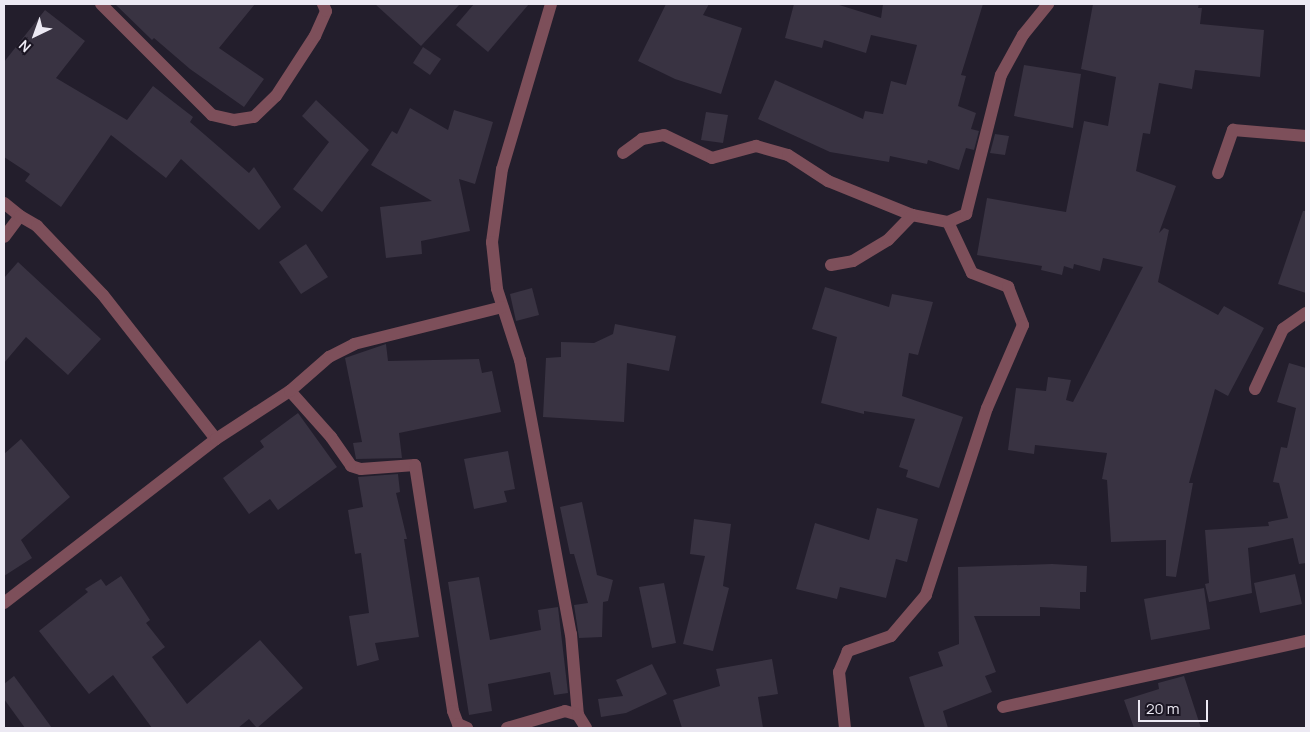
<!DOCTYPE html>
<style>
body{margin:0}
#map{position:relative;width:1310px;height:732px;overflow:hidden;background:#231e2c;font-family:Manrope,sans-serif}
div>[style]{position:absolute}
.building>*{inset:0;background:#393342}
.street>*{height:12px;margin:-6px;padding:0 6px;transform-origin:6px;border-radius:6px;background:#7d4f5a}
span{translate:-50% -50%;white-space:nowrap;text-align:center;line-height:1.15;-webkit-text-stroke:4px #1a1522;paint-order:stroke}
.frame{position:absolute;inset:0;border:5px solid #ece9f3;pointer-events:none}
.north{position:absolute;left:10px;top:10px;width:50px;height:50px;-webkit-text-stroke:4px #1a1522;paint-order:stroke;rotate:222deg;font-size:14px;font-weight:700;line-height:20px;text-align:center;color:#ece9f3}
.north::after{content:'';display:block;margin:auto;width:18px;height:22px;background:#ece9f3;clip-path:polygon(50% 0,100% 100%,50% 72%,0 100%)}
.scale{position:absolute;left:1138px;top:700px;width:70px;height:22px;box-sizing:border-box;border:2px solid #ece9f3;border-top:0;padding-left:6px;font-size:15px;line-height:18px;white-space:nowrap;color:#ece9f3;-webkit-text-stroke:4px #1a1522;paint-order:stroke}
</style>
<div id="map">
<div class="building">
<i style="clip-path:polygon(115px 4px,255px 4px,219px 48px,264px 79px,244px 107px,190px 69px,154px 38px,152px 40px)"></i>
<i style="clip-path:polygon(375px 4px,460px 4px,421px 46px)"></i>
<i style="clip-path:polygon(474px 4px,529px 4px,488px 52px,456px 25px)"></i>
<i style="clip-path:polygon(666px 4px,709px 4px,703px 15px,742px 28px,721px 94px,675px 79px,638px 61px)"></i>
<i style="clip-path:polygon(794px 4px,836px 4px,881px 18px,883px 4px,983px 4px,961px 75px,966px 76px,958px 106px,976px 113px,971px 129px,979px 131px,974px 150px,966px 148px,959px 170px,928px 160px,927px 164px,890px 156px,889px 162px,830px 152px,758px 119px,775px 80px,863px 119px,865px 111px,883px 114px,891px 81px,906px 85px,917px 45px,871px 35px,866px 53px,824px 40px,822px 48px,785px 38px)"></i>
<i style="clip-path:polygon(1093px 4px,1199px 4px,1198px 8px,1202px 8px,1200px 24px,1264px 30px,1260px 77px,1195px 70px,1192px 89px,1159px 83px,1150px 134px,1143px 133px,1136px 171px,1176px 186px,1159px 233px,1164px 228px,1169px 230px,1158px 282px,1218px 315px,1224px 306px,1264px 328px,1228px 396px,1215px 389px,1189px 483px,1193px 483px,1176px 577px,1166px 576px,1166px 540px,1111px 542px,1107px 480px,1102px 479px,1107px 453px,1035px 445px,1034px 454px,1008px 450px,1016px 388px,1046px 391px,1048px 377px,1071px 380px,1066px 400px,1073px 402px,1143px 267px,1103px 258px,1100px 271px,1074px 264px,1073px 269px,1064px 266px,1062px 275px,1041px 270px,1042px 266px,977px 255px,987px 198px,1066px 212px,1084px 121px,1108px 126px,1116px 77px,1081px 69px)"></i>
<i style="clip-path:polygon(45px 10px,85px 41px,56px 78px,127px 120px,153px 86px,193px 117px,190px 122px,249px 173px,254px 167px,281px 207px,259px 230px,181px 159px,166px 178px,111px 135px,61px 207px,25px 181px,30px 174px,4px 157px,4px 62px)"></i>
<i style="clip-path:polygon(423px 47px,441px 59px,430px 75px,413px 63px)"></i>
<i style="clip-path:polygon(1024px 65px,1081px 74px,1073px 128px,1014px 116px)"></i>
<i style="clip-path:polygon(316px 100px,369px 150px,322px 212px,293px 189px,329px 142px,302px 116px)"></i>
<i style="clip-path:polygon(410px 108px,448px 130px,454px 110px,493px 122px,475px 184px,459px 179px,470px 231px,421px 241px,422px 254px,386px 258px,380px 207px,432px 201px,371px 165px,392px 131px,397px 134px)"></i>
<i style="clip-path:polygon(706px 112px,728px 115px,723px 143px,701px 140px)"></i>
<i style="clip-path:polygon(995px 134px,1009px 136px,1005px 155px,990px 153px)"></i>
<i style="clip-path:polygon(1303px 211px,1306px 211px,1306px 293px,1278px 284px)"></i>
<i style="clip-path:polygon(306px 244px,328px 277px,301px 294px,279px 262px)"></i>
<i style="clip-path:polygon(18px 262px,101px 339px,68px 375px,26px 337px,4px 363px,4px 278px)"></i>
<i style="clip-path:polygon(825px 287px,889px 307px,892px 294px,933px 302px,918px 355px,909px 353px,902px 396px,963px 417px,939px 488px,906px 477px,908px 470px,899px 467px,915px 419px,864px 411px,864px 414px,821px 403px,837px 337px,812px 329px)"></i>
<i style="clip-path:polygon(532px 288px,539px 315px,516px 321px,510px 294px)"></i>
<i style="clip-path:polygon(615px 324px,676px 336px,669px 371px,627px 363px,624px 422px,543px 417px,546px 358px,561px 357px,561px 342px,594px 343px,613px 334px)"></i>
<i style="clip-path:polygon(386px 344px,388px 361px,479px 359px,482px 373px,492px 371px,501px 412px,399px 433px,402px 458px,356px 459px,353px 443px,362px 442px,345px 358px)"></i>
<i style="clip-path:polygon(1289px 363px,1306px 368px,1306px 563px,1299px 564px,1293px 538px,1248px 548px,1252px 593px,1209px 602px,1205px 584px,1209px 583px,1205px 530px,1269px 526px,1268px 522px,1288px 518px,1279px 483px,1273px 482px,1281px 447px,1287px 448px,1296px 408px,1277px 402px)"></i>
<i style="clip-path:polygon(298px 413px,337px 467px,278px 510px,270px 499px,249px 514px,223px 478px,264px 447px,260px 441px)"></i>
<i style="clip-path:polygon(21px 439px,70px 497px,21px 540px,32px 558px,4px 576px,4px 454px)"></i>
<i style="clip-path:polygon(508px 451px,515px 489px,504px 491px,507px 502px,474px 509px,464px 459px)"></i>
<i style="clip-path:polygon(398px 474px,400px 492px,396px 493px,407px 539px,404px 539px,419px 637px,375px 643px,379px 660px,357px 666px,349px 616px,369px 613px,361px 553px,355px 554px,348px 510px,363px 507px,358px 477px)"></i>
<i style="clip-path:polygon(582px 502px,597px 575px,613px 580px,608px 601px,603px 602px,602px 637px,579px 638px,574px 605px,588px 603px,574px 554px,570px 554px,560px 507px)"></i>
<i style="clip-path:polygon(877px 508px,918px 519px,907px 562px,896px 559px,886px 598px,840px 587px,837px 599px,796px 589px,815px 523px,869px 540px)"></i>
<i style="clip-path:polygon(694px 519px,731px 524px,723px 586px,729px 588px,713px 651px,683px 644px,705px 556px,690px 554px)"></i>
<i style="clip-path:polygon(1052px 564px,1087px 566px,1086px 592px,1080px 592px,1080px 609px,1040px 607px,1040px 616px,974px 616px,996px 672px,985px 676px,992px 692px,943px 711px,948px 728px,925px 728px,909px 677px,943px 666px,938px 652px,959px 644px,958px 567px)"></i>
<i style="clip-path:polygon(1295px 574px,1302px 604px,1260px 613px,1254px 583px)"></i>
<i style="clip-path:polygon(121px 576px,150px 620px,146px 623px,165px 647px,152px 657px,187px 704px,260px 640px,303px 688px,257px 728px,249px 719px,238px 728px,152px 728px,113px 675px,89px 694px,39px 631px,88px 592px,85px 589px,101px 579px,106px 586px)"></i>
<i style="clip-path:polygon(479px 577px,490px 640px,541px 630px,538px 610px,558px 607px,568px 693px,554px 695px,550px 672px,488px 684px,492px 711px,469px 715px,448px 582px)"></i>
<i style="clip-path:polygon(664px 583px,676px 643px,652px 648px,639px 587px)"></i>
<i style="clip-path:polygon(1204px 588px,1210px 629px,1151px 640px,1144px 599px)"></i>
<i style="clip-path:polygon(772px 659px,778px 694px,758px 697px,763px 728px,682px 728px,673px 700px,720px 686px,716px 669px)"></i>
<i style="clip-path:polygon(652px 664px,667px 694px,626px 713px,601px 717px,598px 699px,623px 696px,616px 680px)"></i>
<i style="clip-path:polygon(14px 676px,52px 728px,25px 728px,4px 699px,4px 684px)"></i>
<i style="clip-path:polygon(1184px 676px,1201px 728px,1134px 728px,1124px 700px,1159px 689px,1158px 683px)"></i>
</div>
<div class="street">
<i style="left:101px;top:4px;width:157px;rotate:45deg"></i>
<i style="left:212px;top:115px;width:23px;rotate:13deg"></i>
<i style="left:234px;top:120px;width:20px;rotate:-9deg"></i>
<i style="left:254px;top:117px;width:30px;rotate:-44deg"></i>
<i style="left:276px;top:96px;width:72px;rotate:-57deg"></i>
<i style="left:315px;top:36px;width:27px;rotate:-66deg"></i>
<i style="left:326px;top:11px;width:8px;rotate:-113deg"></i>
<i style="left:551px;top:4px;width:172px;rotate:106.5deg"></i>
<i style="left:502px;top:169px;width:74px;rotate:97.8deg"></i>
<i style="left:492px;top:242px;width:47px;rotate:83.9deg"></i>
<i style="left:497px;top:289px;width:75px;rotate:72.1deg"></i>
<i style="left:520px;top:360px;width:279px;rotate:79.5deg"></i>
<i style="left:571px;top:634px;width:81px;rotate:85.1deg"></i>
<i style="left:623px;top:153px;width:24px;rotate:-36deg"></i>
<i style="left:642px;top:139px;width:22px;rotate:-10deg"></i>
<i style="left:664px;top:135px;width:53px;rotate:25.6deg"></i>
<i style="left:712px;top:158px;width:46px;rotate:-15.3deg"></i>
<i style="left:756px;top:146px;width:33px;rotate:16deg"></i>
<i style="left:788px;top:155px;width:48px;rotate:33deg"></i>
<i style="left:828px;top:181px;width:91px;rotate:22deg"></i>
<i style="left:912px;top:215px;width:37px;rotate:11deg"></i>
<i style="left:948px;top:222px;width:56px;rotate:64.8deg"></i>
<i style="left:972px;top:273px;width:39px;rotate:21deg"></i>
<i style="left:1008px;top:287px;width:41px;rotate:68.5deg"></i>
<i style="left:1023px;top:325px;width:90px;rotate:113.4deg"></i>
<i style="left:987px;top:408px;width:197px;rotate:108.1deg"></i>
<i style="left:926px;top:595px;width:54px;rotate:130.5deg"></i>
<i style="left:891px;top:636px;width:46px;rotate:160.8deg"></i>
<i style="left:848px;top:651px;width:23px;rotate:113deg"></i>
<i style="left:839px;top:672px;width:56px;rotate:83.9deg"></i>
<i style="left:1218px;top:173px;width:46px;rotate:-70.8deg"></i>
<i style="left:1233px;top:130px;width:73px;rotate:4.7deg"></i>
<i style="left:4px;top:203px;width:21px;rotate:39deg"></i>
<i style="left:20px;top:216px;width:26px;rotate:127deg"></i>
<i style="left:20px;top:216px;width:20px;rotate:30deg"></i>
<i style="left:37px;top:226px;width:95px;rotate:46.3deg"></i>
<i style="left:103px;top:295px;width:183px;rotate:51.9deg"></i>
<i style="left:948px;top:222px;width:20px;rotate:-24deg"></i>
<i style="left:966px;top:214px;width:143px;rotate:-75.9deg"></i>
<i style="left:1001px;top:75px;width:46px;rotate:-61.2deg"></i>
<i style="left:1023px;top:35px;width:40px;rotate:-51deg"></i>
<i style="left:831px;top:265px;width:22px;rotate:-10deg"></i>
<i style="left:853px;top:261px;width:41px;rotate:-31deg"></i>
<i style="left:888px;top:240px;width:35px;rotate:-46deg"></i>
<i style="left:1255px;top:389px;width:66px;rotate:-65deg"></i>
<i style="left:1283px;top:329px;width:28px;rotate:-35deg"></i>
<i style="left:290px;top:391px;width:62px;rotate:48.3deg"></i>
<i style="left:331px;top:437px;width:35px;rotate:55deg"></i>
<i style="left:351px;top:466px;width:10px;rotate:17deg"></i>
<i style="left:361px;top:469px;width:54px;rotate:-4.2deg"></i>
<i style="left:415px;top:465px;width:249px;rotate:81.2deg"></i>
<i style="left:453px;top:711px;width:14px;rotate:69deg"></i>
<i style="left:458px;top:724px;width:10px;rotate:24deg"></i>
<i style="left:4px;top:603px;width:268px;rotate:-37.7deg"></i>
<i style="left:216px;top:439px;width:88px;rotate:-33deg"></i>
<i style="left:290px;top:391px;width:52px;rotate:-41.1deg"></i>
<i style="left:329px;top:357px;width:28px;rotate:-27deg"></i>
<i style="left:354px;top:344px;width:153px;rotate:-14deg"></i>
<i style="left:1003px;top:707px;width:310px;rotate:-12.3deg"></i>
<i style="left:507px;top:728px;width:60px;rotate:-16.3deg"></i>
<i style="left:565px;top:711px;width:14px;rotate:17deg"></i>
<i style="left:578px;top:715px;width:15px;rotate:58deg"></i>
</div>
<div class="frame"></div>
<div class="north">N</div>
<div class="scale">20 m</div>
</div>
